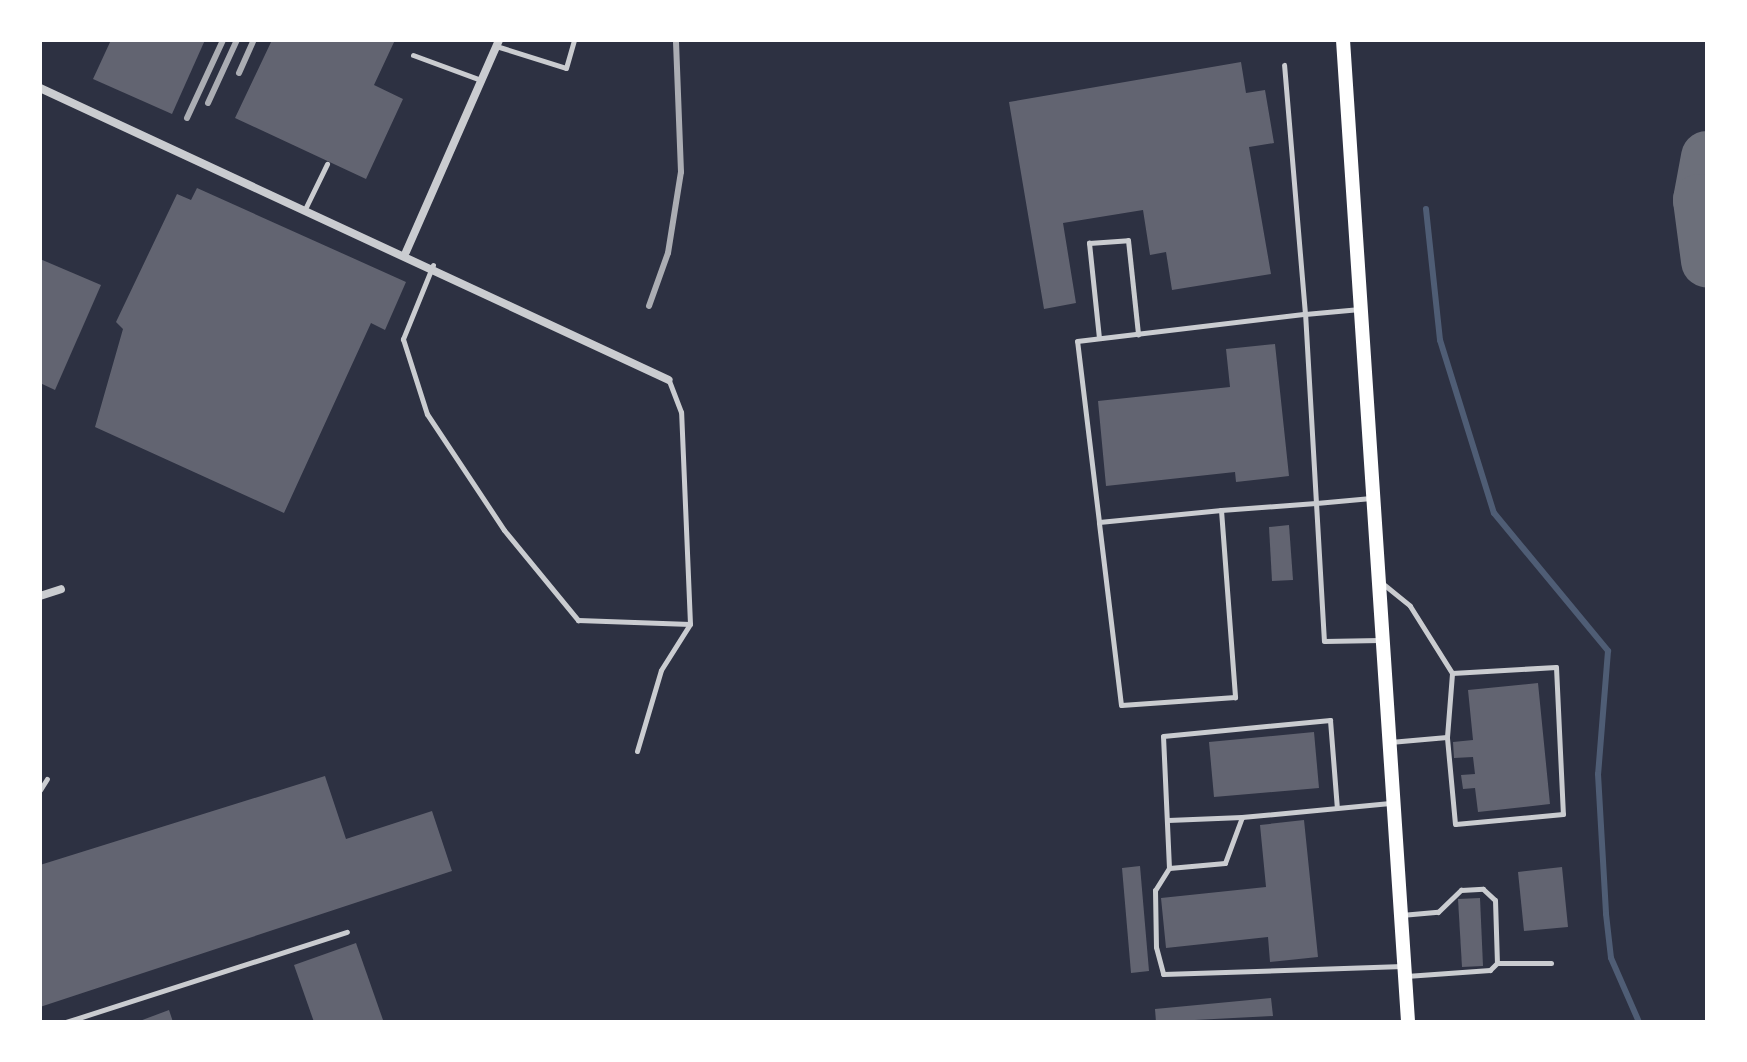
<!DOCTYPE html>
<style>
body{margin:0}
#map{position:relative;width:1747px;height:1062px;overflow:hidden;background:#2d3142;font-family:Bitter,serif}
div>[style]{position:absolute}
.stream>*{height:6px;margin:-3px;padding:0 3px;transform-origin:3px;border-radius:3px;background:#4f5d75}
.taxiway>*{height:52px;margin:-26px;padding:0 26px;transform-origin:26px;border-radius:26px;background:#6c6f7a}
.building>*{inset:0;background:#626471}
.service>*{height:5px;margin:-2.5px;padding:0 2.5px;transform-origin:2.5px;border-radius:2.5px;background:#caccd0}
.minor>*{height:8px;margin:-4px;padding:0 4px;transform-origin:4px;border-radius:4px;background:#caccd0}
.secondary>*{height:14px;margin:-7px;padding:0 7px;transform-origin:7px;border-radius:7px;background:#fff}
.rail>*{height:6px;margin:-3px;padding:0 3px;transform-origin:3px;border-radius:3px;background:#abadb3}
span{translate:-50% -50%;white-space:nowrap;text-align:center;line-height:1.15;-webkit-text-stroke:7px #fff;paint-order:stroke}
.frame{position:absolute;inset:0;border:42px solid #fff;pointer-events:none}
</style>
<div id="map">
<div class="stream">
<i style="left:1426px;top:209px;width:132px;rotate:83.9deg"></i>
<i style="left:1440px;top:340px;width:181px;rotate:72.7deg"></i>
<i style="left:1494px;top:513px;width:179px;rotate:50.4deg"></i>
<i style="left:1608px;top:651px;width:123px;rotate:94.6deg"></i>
<i style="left:1598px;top:774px;width:140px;rotate:86.7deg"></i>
<i style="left:1606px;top:914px;width:44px;rotate:83.5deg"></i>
<i style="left:1611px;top:958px;width:70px;rotate:66.4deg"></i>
</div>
<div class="taxiway">
<i style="left:1707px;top:157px;width:44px;rotate:100.5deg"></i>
<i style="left:1699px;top:200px;width:62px;rotate:82.5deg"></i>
</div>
<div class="building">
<i style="clip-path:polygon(111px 40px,205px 40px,172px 114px,93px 79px)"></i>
<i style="clip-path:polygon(272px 40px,395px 40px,374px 85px,403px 99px,366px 179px,235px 118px)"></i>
<i style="clip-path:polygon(1241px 62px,1246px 93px,1265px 90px,1274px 143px,1249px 147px,1271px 274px,1172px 290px,1166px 252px,1150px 255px,1143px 210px,1063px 223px,1076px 303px,1044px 309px,1009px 102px)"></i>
<i style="clip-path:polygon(197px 188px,406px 282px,385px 330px,371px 323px,284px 513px,95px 427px,123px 329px,116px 322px,177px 194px,191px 200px)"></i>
<i style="clip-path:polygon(40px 259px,101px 285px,55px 390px,40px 383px)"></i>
<i style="clip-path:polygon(1275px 344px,1289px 476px,1236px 482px,1235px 472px,1106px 486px,1098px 401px,1230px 387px,1226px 349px)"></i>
<i style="clip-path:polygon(1289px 525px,1293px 580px,1272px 581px,1269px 527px)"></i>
<i style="clip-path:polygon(1538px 683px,1550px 804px,1478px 812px,1475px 788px,1463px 789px,1461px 775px,1475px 774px,1473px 757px,1454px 758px,1453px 742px,1473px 740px,1468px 690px)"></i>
<i style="clip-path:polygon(1314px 732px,1319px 788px,1214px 797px,1209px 742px)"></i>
<i style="clip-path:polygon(325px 776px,346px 839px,432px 811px,452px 871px,40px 1007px,40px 865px)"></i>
<i style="clip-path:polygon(1304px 820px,1318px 957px,1270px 962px,1268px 937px,1166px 948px,1161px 898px,1266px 887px,1260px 825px)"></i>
<i style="clip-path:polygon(1140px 866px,1149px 971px,1131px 973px,1122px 868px)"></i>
<i style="clip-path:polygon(1562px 867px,1568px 927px,1524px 931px,1518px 872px)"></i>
<i style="clip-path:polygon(1480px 898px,1483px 966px,1462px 967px,1458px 899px)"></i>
<i style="clip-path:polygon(356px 943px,383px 1020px,314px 1022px,294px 965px)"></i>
<i style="clip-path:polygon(1271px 998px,1273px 1016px,1156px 1022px,1155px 1009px)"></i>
<i style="clip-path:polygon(169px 1010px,173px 1022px,137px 1022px)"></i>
</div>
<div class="service">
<i style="left:496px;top:46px;width:73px;rotate:17.4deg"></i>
<i style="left:566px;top:68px;width:29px;rotate:-74deg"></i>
<i style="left:413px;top:55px;width:72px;rotate:20.2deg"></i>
<i style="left:306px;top:207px;width:48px;rotate:-64deg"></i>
<i style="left:433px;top:265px;width:80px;rotate:112.1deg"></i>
<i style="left:403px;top:339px;width:79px;rotate:72.3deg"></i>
<i style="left:427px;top:414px;width:139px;rotate:56.4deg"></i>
<i style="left:504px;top:530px;width:117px;rotate:50.6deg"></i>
<i style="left:578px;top:620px;width:112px;rotate:2deg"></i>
<i style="left:1099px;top:338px;width:96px;rotate:-96deg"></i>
<i style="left:1089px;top:243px;width:39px;rotate:-4deg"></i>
<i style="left:1128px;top:240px;width:95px;rotate:83.9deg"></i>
<i style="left:1371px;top:498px;width:55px;rotate:174.8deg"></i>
<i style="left:1316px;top:503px;width:138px;rotate:86.7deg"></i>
<i style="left:1324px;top:641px;width:56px;rotate:-1deg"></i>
<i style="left:1221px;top:510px;width:95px;rotate:-4.2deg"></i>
<i style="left:1316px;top:503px;width:189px;rotate:-93.3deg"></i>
<i style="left:1305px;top:314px;width:55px;rotate:-5.2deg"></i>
<i style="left:1099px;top:522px;width:123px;rotate:-5.6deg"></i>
<i style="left:1221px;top:510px;width:188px;rotate:85.7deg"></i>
<i style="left:1235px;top:697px;width:114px;rotate:176deg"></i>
<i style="left:1121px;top:705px;width:184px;rotate:-96.9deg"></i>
<i style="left:1099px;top:522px;width:182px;rotate:-96.9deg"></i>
<i style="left:1077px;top:341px;width:230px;rotate:-6.8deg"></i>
<i style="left:1305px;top:314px;width:250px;rotate:-94.8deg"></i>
<i style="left:1382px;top:583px;width:36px;rotate:39deg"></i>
<i style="left:1410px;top:606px;width:79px;rotate:57.9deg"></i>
<i style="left:1390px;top:742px;width:57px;rotate:-5deg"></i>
<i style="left:1447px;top:737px;width:64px;rotate:-85.5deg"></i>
<i style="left:1452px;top:673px;width:104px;rotate:-3.3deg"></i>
<i style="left:1556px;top:667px;width:147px;rotate:87.3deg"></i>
<i style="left:1563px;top:814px;width:108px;rotate:174.7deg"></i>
<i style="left:1455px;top:824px;width:87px;rotate:-95.3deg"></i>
<i style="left:637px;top:751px;width:84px;rotate:-73.5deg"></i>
<i style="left:661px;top:670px;width:54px;rotate:-57.8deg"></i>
<i style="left:690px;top:624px;width:212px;rotate:-92.4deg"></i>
<i style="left:681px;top:412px;width:34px;rotate:-111deg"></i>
<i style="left:40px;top:790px;width:13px;rotate:-58deg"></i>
<i style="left:1390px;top:803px;width:149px;rotate:174.6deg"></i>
<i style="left:1242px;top:817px;width:49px;rotate:110.3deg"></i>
<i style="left:1225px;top:863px;width:56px;rotate:174.9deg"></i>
<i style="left:1169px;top:868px;width:26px;rotate:122deg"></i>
<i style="left:1155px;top:890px;width:57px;rotate:89deg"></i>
<i style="left:1156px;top:947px;width:28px;rotate:75deg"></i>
<i style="left:1163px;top:974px;width:240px;rotate:-1.9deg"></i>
<i style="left:1168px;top:820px;width:74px;rotate:-2.3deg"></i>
<i style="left:1169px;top:868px;width:132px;rotate:-92.6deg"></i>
<i style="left:1163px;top:736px;width:168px;rotate:-5.5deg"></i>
<i style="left:1330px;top:720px;width:88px;rotate:85.5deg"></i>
<i style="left:1401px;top:915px;width:37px;rotate:-5deg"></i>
<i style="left:1438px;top:912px;width:32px;rotate:-44deg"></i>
<i style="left:1461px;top:890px;width:22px;rotate:-3deg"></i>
<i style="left:1483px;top:889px;width:16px;rotate:43deg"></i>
<i style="left:1495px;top:900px;width:63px;rotate:88.2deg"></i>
<i style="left:1497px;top:963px;width:10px;rotate:135deg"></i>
<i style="left:1490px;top:970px;width:84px;rotate:175.9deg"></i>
<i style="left:1497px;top:963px;width:54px"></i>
<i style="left:66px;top:1022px;width:295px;rotate:-17.8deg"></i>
<i style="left:1453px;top:1022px;width:38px"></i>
</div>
<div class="minor">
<i style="left:40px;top:88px;width:693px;rotate:24.9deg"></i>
<i style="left:406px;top:252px;width:232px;rotate:-66.3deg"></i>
<i style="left:40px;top:596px;width:22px;rotate:-18deg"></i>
</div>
<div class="secondary">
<i style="left:1343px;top:40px;width:984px;rotate:86.21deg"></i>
</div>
<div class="rail">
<i style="left:239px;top:73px;width:36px;rotate:-66deg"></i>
<i style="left:208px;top:103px;width:69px;rotate:-65.3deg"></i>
<i style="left:187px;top:118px;width:86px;rotate:-65.2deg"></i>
<i style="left:649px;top:306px;width:56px;rotate:-70.3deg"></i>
<i style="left:668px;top:253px;width:82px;rotate:-80.9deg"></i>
<i style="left:681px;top:172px;width:132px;rotate:-92.2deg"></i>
</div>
<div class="frame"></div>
</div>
